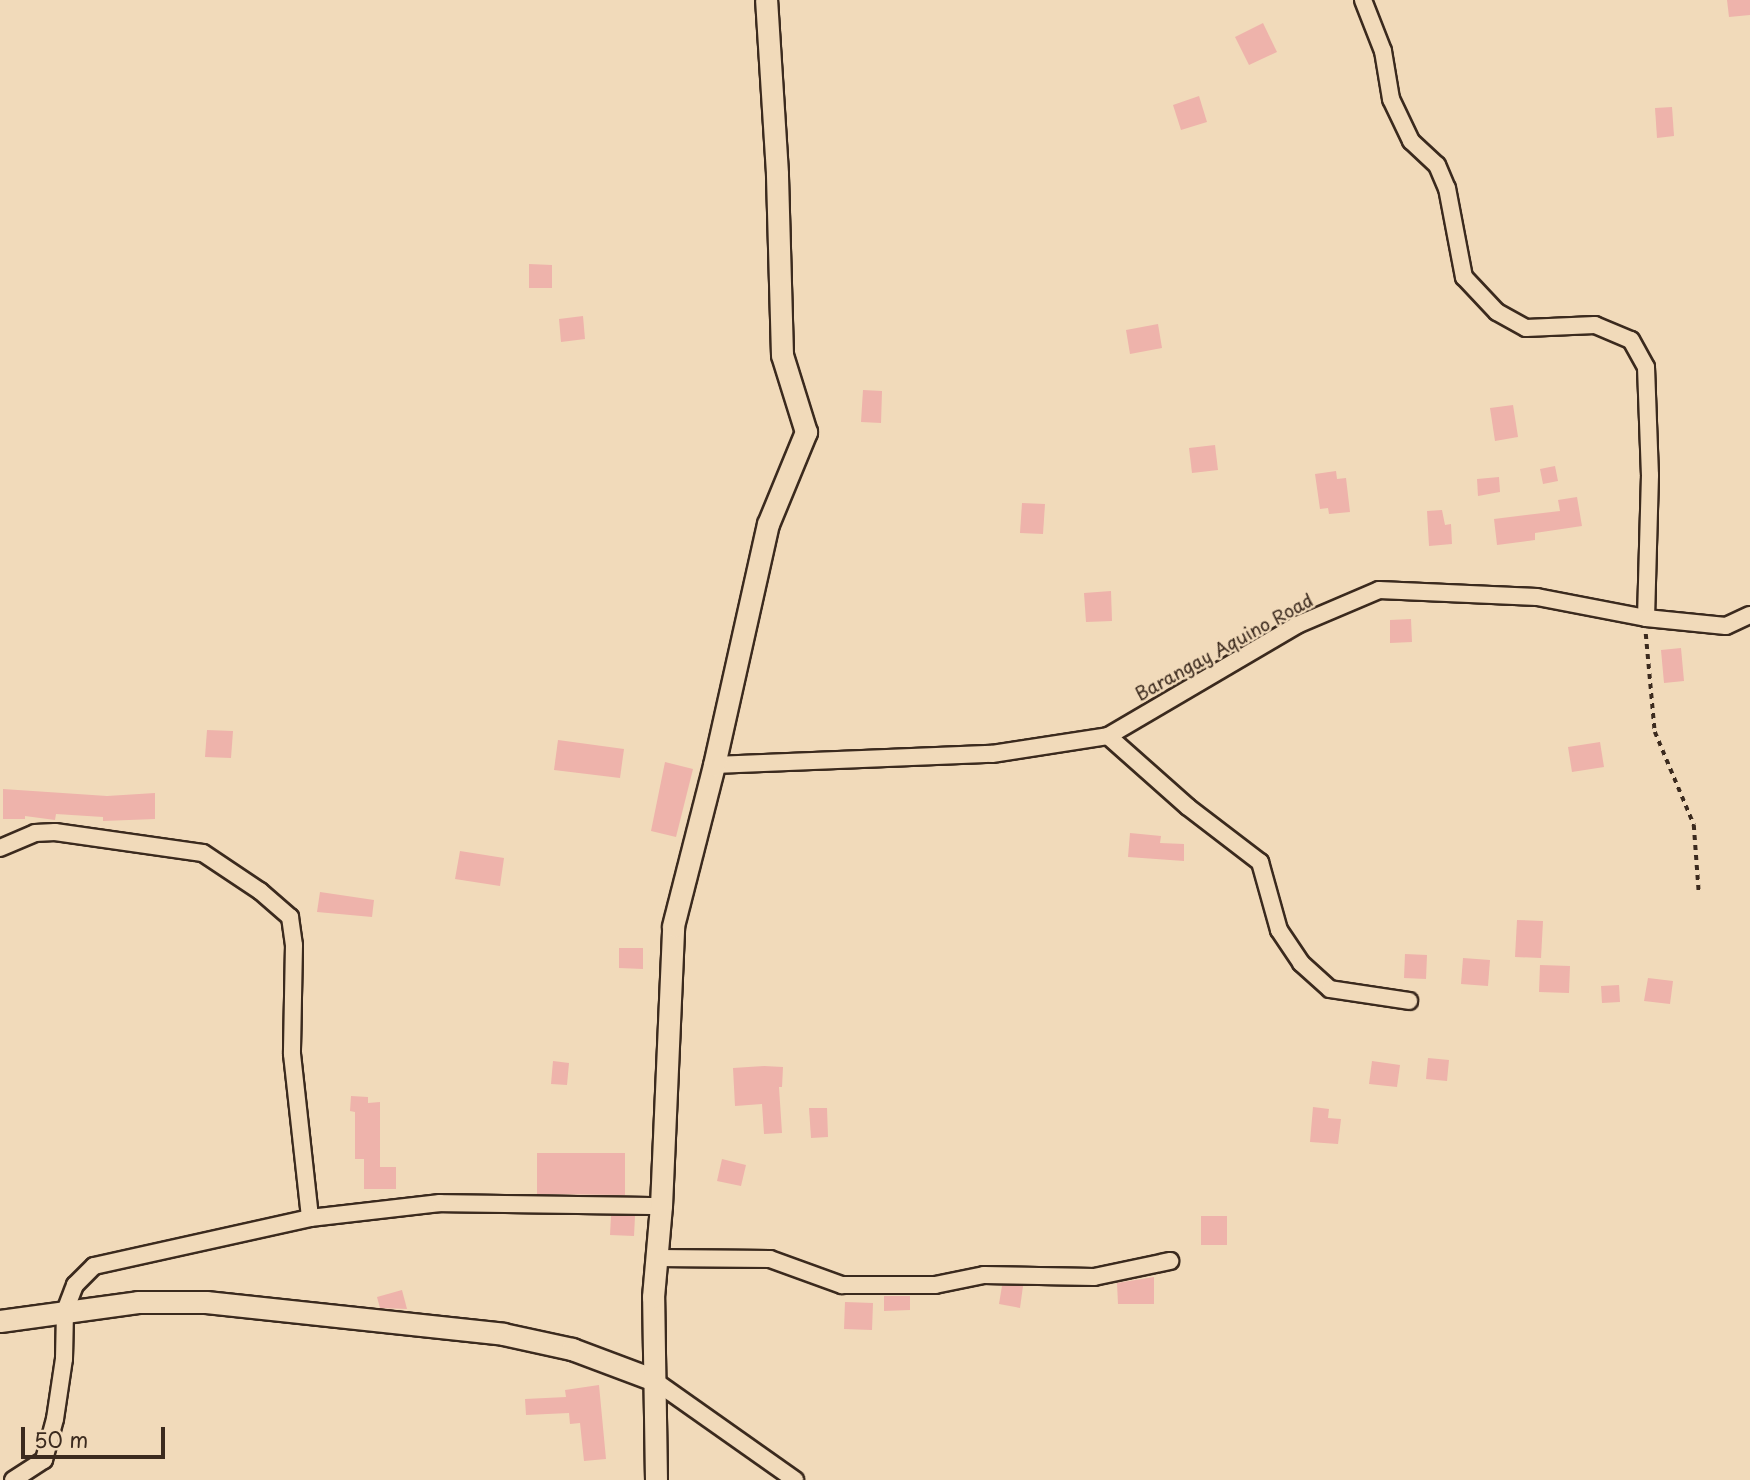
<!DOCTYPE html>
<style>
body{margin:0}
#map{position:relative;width:1750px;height:1480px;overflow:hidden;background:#f1daba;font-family:"Playpen Sans",sans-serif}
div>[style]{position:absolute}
.building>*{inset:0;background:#eeb3ab}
.path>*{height:3.5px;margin-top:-1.75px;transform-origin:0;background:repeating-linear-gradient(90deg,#3b2a1e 0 5px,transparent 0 10px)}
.roads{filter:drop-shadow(2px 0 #3b2a1e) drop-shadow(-2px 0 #3b2a1e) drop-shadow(0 2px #3b2a1e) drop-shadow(0 -2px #3b2a1e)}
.minor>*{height:16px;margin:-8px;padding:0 8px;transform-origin:8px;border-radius:8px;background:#f1daba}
.tertiary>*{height:21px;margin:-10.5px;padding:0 10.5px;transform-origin:10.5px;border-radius:10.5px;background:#f1daba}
span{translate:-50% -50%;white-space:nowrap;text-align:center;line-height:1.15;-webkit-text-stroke:5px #f1daba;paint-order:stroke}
.street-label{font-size:18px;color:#3b2a1e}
.scale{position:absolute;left:21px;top:1427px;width:144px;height:32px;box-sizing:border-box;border:4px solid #3b2a1e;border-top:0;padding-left:9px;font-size:21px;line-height:24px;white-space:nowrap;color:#3b2a1e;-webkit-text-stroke:5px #f1daba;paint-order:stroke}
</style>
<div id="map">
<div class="building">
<i style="clip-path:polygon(1727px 0,1750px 0,1750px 15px,1729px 17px)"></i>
<i style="clip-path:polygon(1263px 23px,1277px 52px,1249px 65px,1235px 37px)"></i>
<i style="clip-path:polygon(1199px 96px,1207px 122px,1181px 130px,1173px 105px)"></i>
<i style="clip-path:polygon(1672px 107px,1674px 136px,1657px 138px,1655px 108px)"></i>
<i style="clip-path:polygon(529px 264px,552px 265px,552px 288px,529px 288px)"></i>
<i style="clip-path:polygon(583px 316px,585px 339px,561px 342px,559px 319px)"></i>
<i style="clip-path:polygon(1158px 324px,1162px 348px,1130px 354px,1126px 330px)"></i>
<i style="clip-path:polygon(863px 390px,882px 391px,881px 423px,861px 422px)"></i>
<i style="clip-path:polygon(1513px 405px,1518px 437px,1495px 441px,1490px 408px)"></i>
<i style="clip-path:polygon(1215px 445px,1218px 470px,1192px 473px,1189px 448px)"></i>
<i style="clip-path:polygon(1555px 466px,1558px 481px,1543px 484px,1540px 469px)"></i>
<i style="clip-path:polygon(1336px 471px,1337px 479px,1346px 478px,1350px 512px,1329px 514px,1328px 508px,1320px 509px,1315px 474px)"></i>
<i style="clip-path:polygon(1499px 477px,1500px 492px,1478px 496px,1477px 479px)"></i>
<i style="clip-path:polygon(1577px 497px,1582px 526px,1535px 533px,1535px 540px,1497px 545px,1494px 519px,1560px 511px,1558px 500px)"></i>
<i style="clip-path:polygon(1022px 503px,1045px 504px,1043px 534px,1020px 533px)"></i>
<i style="clip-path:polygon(1442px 510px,1445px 525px,1451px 524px,1452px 544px,1429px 546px,1427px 511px)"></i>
<i style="clip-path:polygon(1111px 591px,1112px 621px,1086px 622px,1084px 593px)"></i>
<i style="clip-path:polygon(1411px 619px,1412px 642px,1390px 643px,1390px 620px)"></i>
<i style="clip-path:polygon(1681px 648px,1684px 681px,1664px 683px,1661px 650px)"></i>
<i style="clip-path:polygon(207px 730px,233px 731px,231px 758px,205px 757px)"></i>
<i style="clip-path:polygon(558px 740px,624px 749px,620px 778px,554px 770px)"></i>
<i style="clip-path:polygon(1600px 742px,1604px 767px,1572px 772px,1568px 747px)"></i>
<i style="clip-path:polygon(665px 762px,693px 769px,676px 837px,651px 831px)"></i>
<i style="clip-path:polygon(3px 789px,107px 796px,155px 793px,155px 819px,103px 821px,103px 817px,56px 814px,55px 820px,25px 816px,25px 819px,3px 819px)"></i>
<i style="clip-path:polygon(1130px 833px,1161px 836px,1160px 843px,1184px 844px,1184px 861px,1128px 857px)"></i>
<i style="clip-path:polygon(460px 851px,504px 858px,500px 886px,455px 879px)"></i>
<i style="clip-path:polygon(320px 892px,374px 900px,372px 917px,317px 912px)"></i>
<i style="clip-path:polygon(1517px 920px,1543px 921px,1541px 958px,1515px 957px)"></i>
<i style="clip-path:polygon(619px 948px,643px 948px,643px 969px,619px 968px)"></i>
<i style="clip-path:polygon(1405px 954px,1427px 955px,1426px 979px,1404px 978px)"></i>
<i style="clip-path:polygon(1463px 958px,1490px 960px,1488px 986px,1461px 984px)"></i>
<i style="clip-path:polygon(1540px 965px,1570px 966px,1569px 993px,1539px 992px)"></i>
<i style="clip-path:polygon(1648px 978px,1673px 981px,1670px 1004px,1644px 1001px)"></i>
<i style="clip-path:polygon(1619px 985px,1620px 1002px,1602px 1003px,1601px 986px)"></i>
<i style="clip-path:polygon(1428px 1058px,1449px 1060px,1447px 1081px,1426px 1079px)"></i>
<i style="clip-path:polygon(553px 1061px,569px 1063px,567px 1085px,551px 1084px)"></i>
<i style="clip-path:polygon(1372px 1061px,1400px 1065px,1397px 1087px,1369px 1084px)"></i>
<i style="clip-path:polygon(764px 1066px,783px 1067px,782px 1087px,779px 1087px,782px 1133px,764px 1134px,762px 1104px,735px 1106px,733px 1068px)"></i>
<i style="clip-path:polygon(351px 1096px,368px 1097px,368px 1103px,380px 1102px,380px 1167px,396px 1167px,396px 1189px,364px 1189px,364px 1159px,355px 1159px,355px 1112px,350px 1111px)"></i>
<i style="clip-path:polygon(1313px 1107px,1329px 1109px,1328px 1118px,1341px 1119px,1338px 1144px,1310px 1142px)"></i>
<i style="clip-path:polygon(809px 1108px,827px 1108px,828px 1137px,811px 1138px)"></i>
<i style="clip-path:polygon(537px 1153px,625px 1153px,625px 1195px,537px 1194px)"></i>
<i style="clip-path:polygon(722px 1159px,746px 1165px,741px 1186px,717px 1181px)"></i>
<i style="clip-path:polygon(611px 1216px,635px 1216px,634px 1236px,610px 1235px)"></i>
<i style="clip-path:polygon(1201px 1216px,1227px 1216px,1227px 1245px,1201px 1245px)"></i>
<i style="clip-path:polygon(1154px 1277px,1154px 1304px,1118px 1304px,1117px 1283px)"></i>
<i style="clip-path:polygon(1002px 1286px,1023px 1286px,1020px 1308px,999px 1304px)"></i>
<i style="clip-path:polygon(402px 1290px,407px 1309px,380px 1308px,377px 1297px)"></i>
<i style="clip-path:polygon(884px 1296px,910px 1296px,910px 1310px,884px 1311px)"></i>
<i style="clip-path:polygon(845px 1302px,873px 1303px,872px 1330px,844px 1329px)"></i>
<i style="clip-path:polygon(599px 1385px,606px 1459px,584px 1461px,580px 1423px,570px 1424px,569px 1413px,526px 1415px,525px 1399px,566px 1397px,565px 1390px)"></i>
</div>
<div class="path">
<i style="left:1646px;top:634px;width:98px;rotate:84.8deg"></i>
<i style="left:1655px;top:732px;width:101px;rotate:67.2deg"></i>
<i style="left:1694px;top:825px;width:68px;rotate:85.8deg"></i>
</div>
<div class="roads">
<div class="minor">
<i style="left:1363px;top:0;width:55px;rotate:68.6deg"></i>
<i style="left:1383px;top:51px;width:49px;rotate:80.5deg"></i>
<i style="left:1391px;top:99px;width:47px;rotate:64.5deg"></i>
<i style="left:1411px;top:141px;width:35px;rotate:43deg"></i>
<i style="left:1437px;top:165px;width:25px;rotate:67deg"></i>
<i style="left:1447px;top:188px;width:91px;rotate:79.2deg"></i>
<i style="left:1464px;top:277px;width:48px;rotate:46.7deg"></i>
<i style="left:1497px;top:312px;width:33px;rotate:29deg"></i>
<i style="left:1526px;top:328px;width:69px;rotate:-2.5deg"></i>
<i style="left:1595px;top:325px;width:39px;rotate:23deg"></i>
<i style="left:1631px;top:340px;width:31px;rotate:61deg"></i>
<i style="left:1646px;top:367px;width:108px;rotate:87.9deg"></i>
<i style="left:1650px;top:475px;width:143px;rotate:91.6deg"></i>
<i style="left:1108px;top:736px;width:107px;rotate:41.6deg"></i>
<i style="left:1188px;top:807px;width:91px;rotate:37.4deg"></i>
<i style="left:1260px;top:862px;width:71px;rotate:74.4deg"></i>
<i style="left:1279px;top:930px;width:40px;rotate:56deg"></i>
<i style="left:1301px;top:963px;width:39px;rotate:42deg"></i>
<i style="left:1330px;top:989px;width:80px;rotate:8.6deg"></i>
<i style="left:714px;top:765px;width:278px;rotate:-2.3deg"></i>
<i style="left:992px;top:754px;width:117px;rotate:-8.8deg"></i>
<i style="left:1108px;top:736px;width:219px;rotate:-30.4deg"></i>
<i style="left:1297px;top:625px;width:89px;rotate:-23.1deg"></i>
<i style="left:1379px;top:590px;width:158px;rotate:2.5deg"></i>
<i style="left:1537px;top:597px;width:111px;rotate:10.9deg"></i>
<i style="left:1646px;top:618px;width:80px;rotate:5.7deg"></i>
<i style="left:1726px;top:626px;width:26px;rotate:-25deg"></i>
<i style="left:0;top:848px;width:38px;rotate:-23deg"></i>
<i style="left:35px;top:833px;width:20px;rotate:-3deg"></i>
<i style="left:55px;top:832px;width:149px;rotate:8.1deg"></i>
<i style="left:203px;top:853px;width:69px;rotate:33.7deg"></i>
<i style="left:260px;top:891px;width:40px;rotate:41deg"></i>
<i style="left:290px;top:917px;width:28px;rotate:82deg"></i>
<i style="left:294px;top:945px;width:109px;rotate:91.1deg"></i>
<i style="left:292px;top:1054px;width:165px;rotate:83.7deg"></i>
<i style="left:657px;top:1258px;width:113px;rotate:0.5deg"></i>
<i style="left:770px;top:1259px;width:77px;rotate:19.9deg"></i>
<i style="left:842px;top:1285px;width:93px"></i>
<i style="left:935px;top:1285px;width:50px;rotate:-11.5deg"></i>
<i style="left:984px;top:1275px;width:110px;rotate:1deg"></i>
<i style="left:1094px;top:1277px;width:78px;rotate:-11.9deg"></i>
<i style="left:652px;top:1379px;width:175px;rotate:35.2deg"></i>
<i style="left:13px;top:1480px;width:37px;rotate:-33deg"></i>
<i style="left:44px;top:1460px;width:42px;rotate:-75deg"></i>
<i style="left:55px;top:1419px;width:61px;rotate:-81.5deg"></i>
<i style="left:64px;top:1359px;width:48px;rotate:-88.8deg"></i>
<i style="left:65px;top:1311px;width:28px;rotate:-69deg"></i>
<i style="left:75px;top:1285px;width:27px;rotate:-45deg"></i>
<i style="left:94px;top:1266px;width:221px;rotate:-12.5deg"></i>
<i style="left:310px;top:1218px;width:131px;rotate:-6.6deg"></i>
<i style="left:440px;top:1203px;width:221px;rotate:0.8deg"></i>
</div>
<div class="tertiary">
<i style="left:0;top:1321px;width:139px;rotate:-7.8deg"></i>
<i style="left:138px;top:1302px;width:68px"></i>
<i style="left:206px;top:1302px;width:299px;rotate:6.1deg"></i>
<i style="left:503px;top:1334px;width:71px;rotate:12.3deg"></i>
<i style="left:572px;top:1349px;width:85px;rotate:20.6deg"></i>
<i style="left:656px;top:1480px;width:183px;rotate:-90.9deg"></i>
<i style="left:653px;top:1297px;width:91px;rotate:-85deg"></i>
<i style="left:661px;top:1206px;width:280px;rotate:-87.5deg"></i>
<i style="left:673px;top:926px;width:166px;rotate:-75.7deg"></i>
<i style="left:714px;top:765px;width:247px;rotate:-77.4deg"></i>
<i style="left:768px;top:524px;width:100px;rotate:-67.6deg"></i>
<i style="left:806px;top:432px;width:81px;rotate:-107.3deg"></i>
<i style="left:782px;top:355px;width:182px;rotate:-91.6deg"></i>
<i style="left:777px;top:173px;width:173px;rotate:-93.6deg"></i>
</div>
</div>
<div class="street-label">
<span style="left:1224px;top:647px;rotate:-29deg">Barangay Aquino Road</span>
</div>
<div class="scale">50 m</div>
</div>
